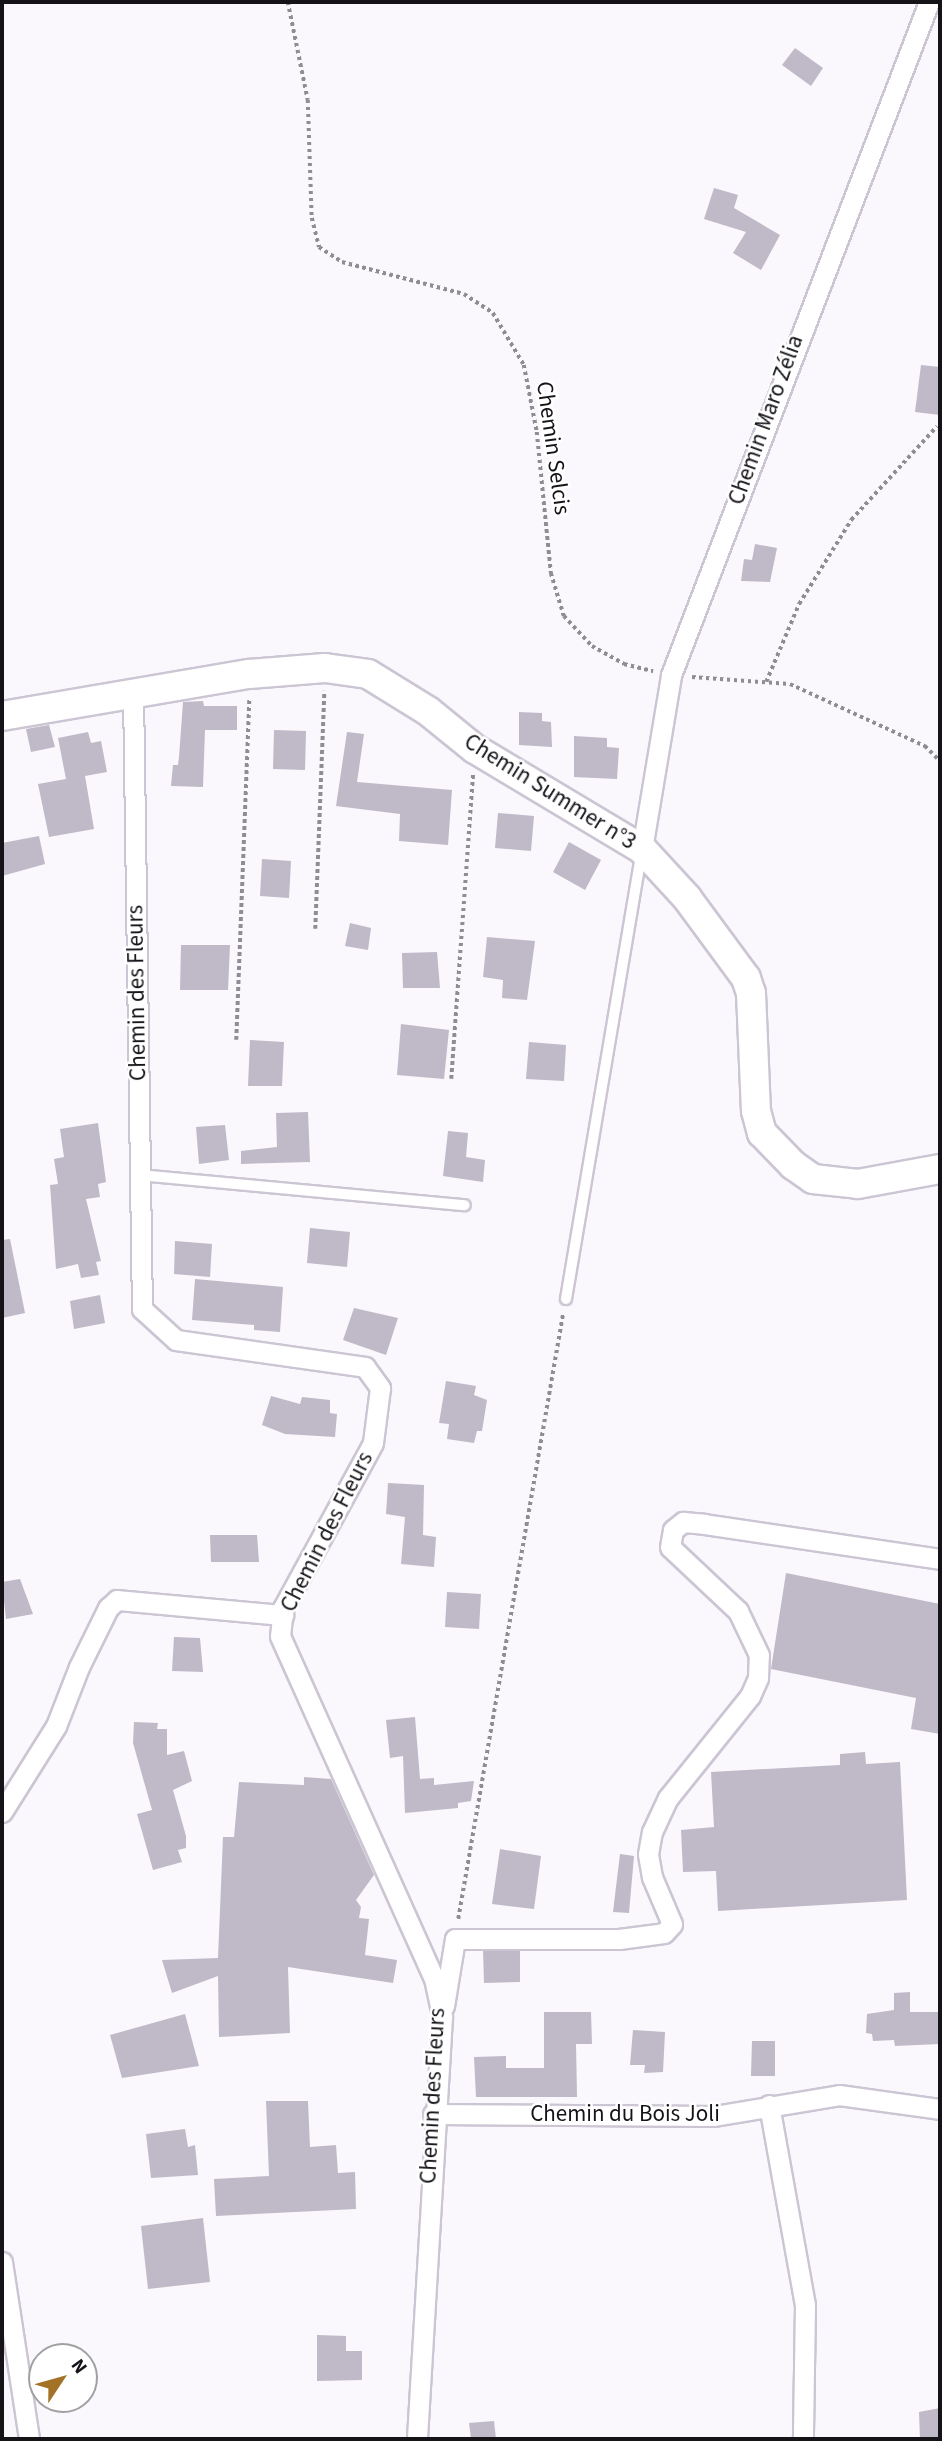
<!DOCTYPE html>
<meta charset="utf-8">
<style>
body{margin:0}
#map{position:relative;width:942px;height:2441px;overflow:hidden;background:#faf7fd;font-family:"Source Sans 3",sans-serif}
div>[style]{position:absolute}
.building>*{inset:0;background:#c0b9c7}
.path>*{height:3.5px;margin-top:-1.75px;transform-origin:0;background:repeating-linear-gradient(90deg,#8f8c92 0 3.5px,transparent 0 7px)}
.roads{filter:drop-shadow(2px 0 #ccc5d3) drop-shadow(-2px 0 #ccc5d3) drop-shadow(0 2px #ccc5d3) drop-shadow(0 -2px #ccc5d3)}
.lane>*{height:10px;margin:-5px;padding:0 5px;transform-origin:5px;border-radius:5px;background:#fff}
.street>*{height:19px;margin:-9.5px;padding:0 9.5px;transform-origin:9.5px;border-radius:9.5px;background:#fff}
.secondary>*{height:28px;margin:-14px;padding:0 14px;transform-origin:14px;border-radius:14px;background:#fff}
span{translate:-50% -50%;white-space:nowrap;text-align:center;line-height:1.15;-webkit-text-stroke:5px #fff;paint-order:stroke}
.street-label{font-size:23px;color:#151318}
.frame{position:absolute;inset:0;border:4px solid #151318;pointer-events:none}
.north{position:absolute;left:28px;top:2343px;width:70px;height:70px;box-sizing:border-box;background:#fff;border:2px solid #a1a1a3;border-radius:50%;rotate:54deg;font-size:19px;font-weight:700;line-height:28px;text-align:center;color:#151318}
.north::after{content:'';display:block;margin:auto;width:24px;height:32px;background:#a37227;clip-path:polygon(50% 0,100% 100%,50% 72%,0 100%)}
</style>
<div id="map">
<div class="building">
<i style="clip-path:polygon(795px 48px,823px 68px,811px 86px,782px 65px)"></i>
<i style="clip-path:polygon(714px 188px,738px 195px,734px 208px,780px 235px,761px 270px,733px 253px,746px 232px,704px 219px)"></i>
<i style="clip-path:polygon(921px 365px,940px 367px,940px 415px,915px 412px)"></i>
<i style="clip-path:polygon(755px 544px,777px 548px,770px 582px,741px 581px,744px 559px,752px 560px)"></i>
<i style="clip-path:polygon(203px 701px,204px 706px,237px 706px,237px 730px,205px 730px,203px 787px,171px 786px,173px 765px,178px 765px,179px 757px,183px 702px)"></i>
<i style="clip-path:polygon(519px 712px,542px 713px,542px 721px,551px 722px,552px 747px,519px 745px)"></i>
<i style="clip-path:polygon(49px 725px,55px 747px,31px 752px,26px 729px)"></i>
<i style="clip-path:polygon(274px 730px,306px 731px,305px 770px,273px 769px)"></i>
<i style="clip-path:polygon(88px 732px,91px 743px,101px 741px,107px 772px,85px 776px,94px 829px,49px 837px,38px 784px,66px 779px,58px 738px)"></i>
<i style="clip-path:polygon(347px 732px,364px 734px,357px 782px,452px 790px,448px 845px,399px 841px,400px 814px,336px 806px)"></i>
<i style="clip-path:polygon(574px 736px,607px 738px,607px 747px,619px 748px,617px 779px,574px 777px)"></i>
<i style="clip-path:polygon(498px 813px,534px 816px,531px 851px,495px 848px)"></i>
<i style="clip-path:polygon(39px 836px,45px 864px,2px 876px,2px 843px)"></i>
<i style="clip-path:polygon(569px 842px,601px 860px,585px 890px,553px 872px)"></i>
<i style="clip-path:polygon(262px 859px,291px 861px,289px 898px,260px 896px)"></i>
<i style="clip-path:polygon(350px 923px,371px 928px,368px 950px,345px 946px)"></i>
<i style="clip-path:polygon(487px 937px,535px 941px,527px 1000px,502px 998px,503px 980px,483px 977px)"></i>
<i style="clip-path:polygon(181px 945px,230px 945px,228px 990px,180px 990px)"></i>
<i style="clip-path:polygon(437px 952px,440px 988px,403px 988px,402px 953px)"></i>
<i style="clip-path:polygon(401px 1024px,449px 1030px,444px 1079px,397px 1075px)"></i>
<i style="clip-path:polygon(250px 1040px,284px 1042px,282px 1086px,248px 1086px)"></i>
<i style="clip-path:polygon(529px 1042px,566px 1045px,564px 1081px,526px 1079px)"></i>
<i style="clip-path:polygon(308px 1112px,310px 1162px,241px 1164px,241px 1151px,277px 1147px,276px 1113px)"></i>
<i style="clip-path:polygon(98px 1123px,106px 1182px,98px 1184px,100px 1197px,86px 1199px,101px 1261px,96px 1262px,99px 1275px,81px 1278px,78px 1264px,56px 1269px,50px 1185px,58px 1184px,54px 1159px,64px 1157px,60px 1129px)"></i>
<i style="clip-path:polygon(225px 1125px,229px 1160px,199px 1164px,196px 1127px)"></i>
<i style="clip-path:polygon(448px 1131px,468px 1133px,466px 1157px,485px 1160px,483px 1182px,443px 1176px)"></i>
<i style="clip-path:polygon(310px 1228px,350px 1232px,347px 1267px,307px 1263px)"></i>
<i style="clip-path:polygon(10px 1239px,25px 1313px,2px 1318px,2px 1240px)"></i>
<i style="clip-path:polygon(175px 1241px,212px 1244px,210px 1277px,174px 1274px)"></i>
<i style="clip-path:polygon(195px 1279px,283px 1287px,280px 1332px,254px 1330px,254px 1325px,192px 1320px)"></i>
<i style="clip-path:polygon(100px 1295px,105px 1323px,74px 1329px,70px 1301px)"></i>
<i style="clip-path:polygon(354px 1308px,398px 1318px,386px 1355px,343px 1340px)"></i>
<i style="clip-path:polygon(446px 1381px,476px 1386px,474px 1395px,487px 1400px,482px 1431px,477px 1431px,474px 1443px,447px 1439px,449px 1424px,439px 1423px)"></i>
<i style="clip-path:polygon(271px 1396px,300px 1404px,302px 1397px,330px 1400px,330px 1413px,337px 1414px,335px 1437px,285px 1434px,262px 1425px)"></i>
<i style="clip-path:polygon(388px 1483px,424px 1485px,423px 1535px,436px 1537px,434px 1567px,401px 1564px,405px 1517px,386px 1514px)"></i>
<i style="clip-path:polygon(210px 1535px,257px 1535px,259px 1562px,211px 1562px)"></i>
<i style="clip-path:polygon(786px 1573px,940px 1604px,940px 1734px,911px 1729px,916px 1698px,771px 1669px)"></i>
<i style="clip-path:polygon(20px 1579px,33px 1614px,6px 1619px,2px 1582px)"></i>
<i style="clip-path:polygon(447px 1592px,481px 1594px,479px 1629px,445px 1627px)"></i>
<i style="clip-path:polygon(174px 1637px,200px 1638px,203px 1672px,172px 1671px)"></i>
<i style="clip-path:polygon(415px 1717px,420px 1779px,434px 1778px,434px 1785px,474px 1781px,471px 1801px,458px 1803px,458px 1808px,405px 1813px,403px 1756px,390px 1758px,386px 1720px)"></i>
<i style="clip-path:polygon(134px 1722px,158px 1723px,157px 1729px,167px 1729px,167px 1755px,184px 1751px,192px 1781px,173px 1790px,186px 1836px,186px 1848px,178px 1850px,182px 1862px,153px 1870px,137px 1814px,152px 1810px,133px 1743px)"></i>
<i style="clip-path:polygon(865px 1752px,866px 1764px,900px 1762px,907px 1900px,718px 1911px,716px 1871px,683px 1872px,681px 1830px,714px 1827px,711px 1772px,840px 1765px,840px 1754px)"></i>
<i style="clip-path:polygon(304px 1777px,331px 1779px,374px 1875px,356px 1900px,361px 1907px,359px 1918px,369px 1919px,365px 1955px,397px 1960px,393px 1983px,288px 1967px,290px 2033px,219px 2037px,218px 1976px,172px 1993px,162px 1960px,218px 1958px,223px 1837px,234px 1837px,239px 1782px,304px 1785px)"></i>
<i style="clip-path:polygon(500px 1849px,541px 1856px,534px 1909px,492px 1904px)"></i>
<i style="clip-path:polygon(620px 1854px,634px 1856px,629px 1913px,613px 1912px)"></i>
<i style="clip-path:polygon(483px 1951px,520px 1951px,520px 1982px,484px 1983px)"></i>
<i style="clip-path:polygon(910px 1992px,910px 2012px,940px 2012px,940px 2044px,895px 2046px,894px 2040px,873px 2041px,872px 2034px,866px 2033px,867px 2014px,894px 2010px,894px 1993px)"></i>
<i style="clip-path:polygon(544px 2012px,591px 2012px,592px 2044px,576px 2044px,577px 2097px,476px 2097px,474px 2057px,506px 2056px,506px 2068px,544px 2068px)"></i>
<i style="clip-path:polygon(185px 2014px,199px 2066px,122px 2078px,110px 2035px)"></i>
<i style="clip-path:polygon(633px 2030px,665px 2032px,663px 2072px,644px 2073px,645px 2065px,630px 2065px)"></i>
<i style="clip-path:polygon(752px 2041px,775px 2041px,775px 2076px,751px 2076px)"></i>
<i style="clip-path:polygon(266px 2101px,308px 2101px,310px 2147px,336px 2145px,338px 2173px,355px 2172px,356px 2209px,216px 2216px,214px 2179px,269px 2176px)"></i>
<i style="clip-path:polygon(185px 2129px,188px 2147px,195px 2145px,198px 2175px,151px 2178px,146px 2134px)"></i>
<i style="clip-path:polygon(203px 2218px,210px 2282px,148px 2289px,141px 2226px)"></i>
<i style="clip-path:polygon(317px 2335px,346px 2336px,346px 2351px,362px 2351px,362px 2380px,317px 2381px)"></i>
<i style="clip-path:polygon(940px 2408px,940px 2439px,920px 2439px,919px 2412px)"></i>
<i style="clip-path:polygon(494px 2421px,496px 2439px,471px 2439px,469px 2423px)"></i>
</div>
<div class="path">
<i style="left:288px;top:2px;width:100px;rotate:78.5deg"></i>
<i style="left:308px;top:100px;width:118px;rotate:88.1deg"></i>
<i style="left:312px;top:218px;width:30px;rotate:76deg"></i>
<i style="left:319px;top:247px;width:27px;rotate:33deg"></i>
<i style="left:342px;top:262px;width:126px;rotate:14.7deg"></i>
<i style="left:464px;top:294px;width:35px;rotate:33deg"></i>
<i style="left:493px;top:313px;width:61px;rotate:59.2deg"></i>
<i style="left:524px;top:365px;width:68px;rotate:79deg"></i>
<i style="left:537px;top:432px;width:142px;rotate:84.3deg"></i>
<i style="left:551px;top:573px;width:45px;rotate:73.2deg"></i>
<i style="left:564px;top:616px;width:41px;rotate:47deg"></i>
<i style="left:592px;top:646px;width:37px;rotate:29deg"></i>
<i style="left:624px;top:664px;width:30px;rotate:14deg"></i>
<i style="left:692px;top:677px;width:98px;rotate:4.1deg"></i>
<i style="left:790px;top:684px;width:149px;rotate:24.7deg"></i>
<i style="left:925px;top:746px;width:21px;rotate:45deg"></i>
<i style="left:766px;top:682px;width:85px;rotate:-67.1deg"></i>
<i style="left:799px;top:604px;width:99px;rotate:-58.2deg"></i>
<i style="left:851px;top:520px;width:127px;rotate:-47.5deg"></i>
<i style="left:315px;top:929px;width:238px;rotate:-87.8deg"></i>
<i style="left:236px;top:1040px;width:343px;rotate:-87.8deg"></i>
<i style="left:451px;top:1079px;width:305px;rotate:-85.9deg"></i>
<i style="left:458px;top:1919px;width:615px;rotate:-80.17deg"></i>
</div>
<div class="roads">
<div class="lane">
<i style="left:139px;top:1175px;width:327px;rotate:5.3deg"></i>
<i style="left:566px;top:1299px;width:451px;rotate:-80.4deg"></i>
</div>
<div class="street">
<i style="left:133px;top:691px;width:618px;rotate:89.17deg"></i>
<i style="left:142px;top:1309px;width:46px;rotate:42.4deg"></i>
<i style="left:176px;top:1340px;width:191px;rotate:8.1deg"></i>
<i style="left:365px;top:1367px;width:26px;rotate:54deg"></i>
<i style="left:380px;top:1388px;width:55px;rotate:97.3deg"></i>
<i style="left:373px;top:1443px;width:188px;rotate:118.6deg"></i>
<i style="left:283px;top:1608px;width:28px;rotate:96deg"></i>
<i style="left:280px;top:1636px;width:375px;rotate:65.8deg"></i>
<i style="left:434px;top:1978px;width:40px;rotate:78deg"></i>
<i style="left:442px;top:2017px;width:423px;rotate:93.4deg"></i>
<i style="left:642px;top:849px;width:176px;rotate:-80.5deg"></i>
<i style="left:671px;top:675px;width:721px;rotate:-69.03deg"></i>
<i style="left:2px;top:1812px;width:102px;rotate:-57.9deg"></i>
<i style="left:56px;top:1726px;width:63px;rotate:-68.7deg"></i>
<i style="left:79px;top:1667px;width:66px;rotate:-63.8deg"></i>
<i style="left:108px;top:1608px;width:12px;rotate:-42deg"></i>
<i style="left:117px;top:1600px;width:167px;rotate:5.2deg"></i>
<i style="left:444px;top:2006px;width:68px;rotate:-80.7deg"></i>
<i style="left:455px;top:1939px;width:164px"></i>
<i style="left:619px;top:1939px;width:45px;rotate:-7.6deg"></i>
<i style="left:664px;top:1933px;width:12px;rotate:-48deg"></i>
<i style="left:672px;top:1924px;width:51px;rotate:-113.1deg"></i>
<i style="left:652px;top:1877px;width:23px;rotate:-100deg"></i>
<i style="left:648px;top:1854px;width:22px;rotate:-80deg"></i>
<i style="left:652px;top:1832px;width:38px;rotate:-65deg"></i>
<i style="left:668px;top:1798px;width:131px;rotate:-51.2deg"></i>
<i style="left:750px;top:1696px;width:20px;rotate:-66deg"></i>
<i style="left:758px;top:1678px;width:23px;rotate:-88deg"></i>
<i style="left:759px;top:1655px;width:49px;rotate:-115.5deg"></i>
<i style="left:738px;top:1611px;width:93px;rotate:-136.7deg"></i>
<i style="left:670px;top:1547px;width:17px;rotate:-80deg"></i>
<i style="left:673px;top:1530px;width:13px;rotate:-39deg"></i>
<i style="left:683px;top:1522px;width:21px;rotate:5deg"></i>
<i style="left:704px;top:1524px;width:239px;rotate:8.4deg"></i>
<i style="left:769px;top:2105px;width:203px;rotate:79.8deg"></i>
<i style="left:805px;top:2305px;width:134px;rotate:90.9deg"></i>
<i style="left:433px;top:2114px;width:281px;rotate:0.4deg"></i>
<i style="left:714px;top:2116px;width:127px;rotate:-9.5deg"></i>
<i style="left:839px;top:2095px;width:102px;rotate:7.9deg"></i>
<i style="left:2px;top:2262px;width:179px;rotate:81.3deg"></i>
</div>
<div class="secondary">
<i style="left:2px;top:716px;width:251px;rotate:-9.7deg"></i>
<i style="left:249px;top:674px;width:76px;rotate:-4.5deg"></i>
<i style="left:325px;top:668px;width:43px;rotate:7.9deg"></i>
<i style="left:368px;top:674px;width:70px;rotate:31.7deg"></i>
<i style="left:428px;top:711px;width:60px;rotate:39deg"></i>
<i style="left:475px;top:749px;width:195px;rotate:30.9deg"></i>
<i style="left:642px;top:849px;width:67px;rotate:47.4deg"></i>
<i style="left:687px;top:898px;width:99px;rotate:53.6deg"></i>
<i style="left:746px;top:978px;width:16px;rotate:72deg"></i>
<i style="left:751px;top:993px;width:118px;rotate:87.6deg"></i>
<i style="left:756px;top:1111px;width:23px;rotate:75deg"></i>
<i style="left:762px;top:1133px;width:45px;rotate:45.9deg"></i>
<i style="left:793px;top:1165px;width:24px;rotate:35deg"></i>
<i style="left:813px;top:1179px;width:45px;rotate:6.3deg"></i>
<i style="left:858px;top:1184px;width:83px;rotate:-10.4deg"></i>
</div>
</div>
<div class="street-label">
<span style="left:766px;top:420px;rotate:-70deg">Chemin Maro Zélia</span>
<span style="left:553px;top:448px;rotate:82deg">Chemin Selcis</span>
<span style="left:550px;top:792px;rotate:32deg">Chemin Summer n°3</span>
<span style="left:137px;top:993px;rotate:-91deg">Chemin des Fleurs</span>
<span style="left:327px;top:1532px;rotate:-63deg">Chemin des Fleurs</span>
<span style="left:433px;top:2096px;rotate:-87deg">Chemin des Fleurs</span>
<span style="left:625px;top:2114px">Chemin du Bois Joli</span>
</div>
<div class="frame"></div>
<div class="north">N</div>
</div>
